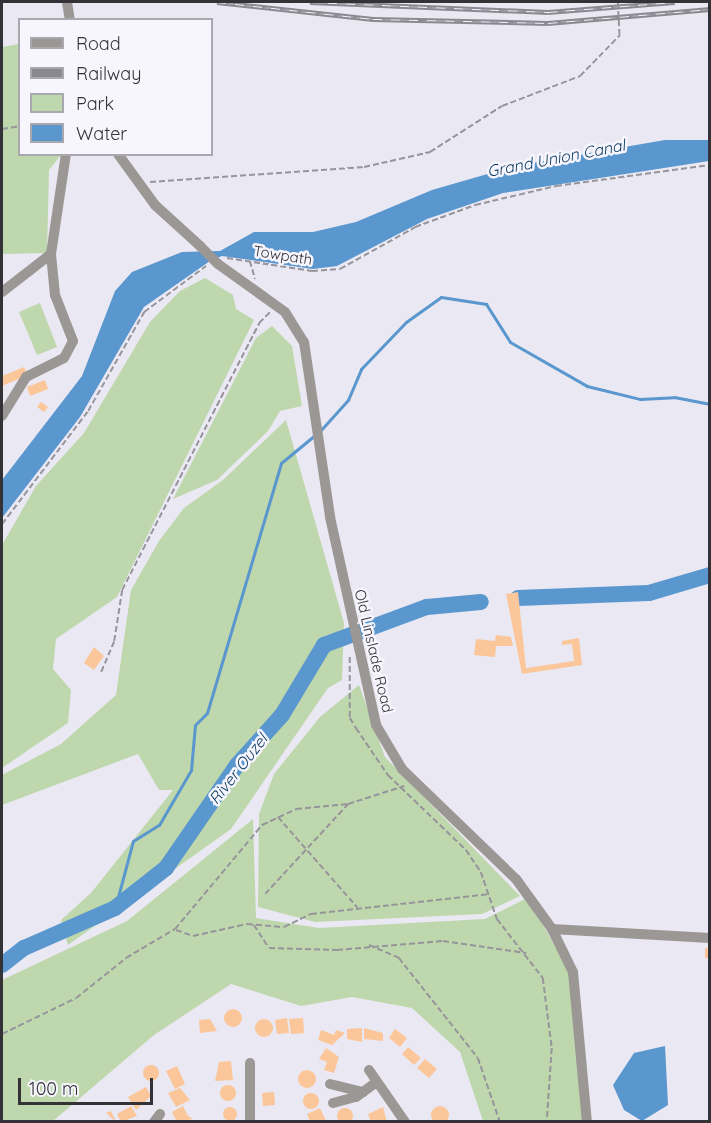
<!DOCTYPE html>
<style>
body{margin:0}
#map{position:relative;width:711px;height:1123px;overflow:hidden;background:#eae8f2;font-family:Quicksand,sans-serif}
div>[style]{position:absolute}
.green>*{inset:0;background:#bfd7ac}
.water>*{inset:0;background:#5997ce}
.stream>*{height:3px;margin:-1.5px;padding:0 1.5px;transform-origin:1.5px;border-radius:1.5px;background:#5997ce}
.river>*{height:16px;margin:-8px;padding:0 8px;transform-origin:8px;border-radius:8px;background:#5997ce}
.building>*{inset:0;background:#fbc79a}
.round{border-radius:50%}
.path>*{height:1.5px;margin-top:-0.75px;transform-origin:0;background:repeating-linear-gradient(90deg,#96959c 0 6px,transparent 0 9px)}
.minor>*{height:10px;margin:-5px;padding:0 5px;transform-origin:5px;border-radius:5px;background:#9b9794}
.rail>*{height:5px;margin-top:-2.5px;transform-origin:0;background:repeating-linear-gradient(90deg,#f7f6fe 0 9px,#8a8990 0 18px);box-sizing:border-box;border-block:2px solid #8a8990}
.path-bridge>*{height:1.5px;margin-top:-0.75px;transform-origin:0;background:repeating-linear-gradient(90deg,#96959c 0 6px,transparent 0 9px)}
.minor-bridge>*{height:10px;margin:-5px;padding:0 5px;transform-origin:5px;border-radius:5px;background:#9b9794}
span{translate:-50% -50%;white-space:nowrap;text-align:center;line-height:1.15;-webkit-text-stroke:5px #f7f6fe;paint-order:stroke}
.street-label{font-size:15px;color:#333337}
.water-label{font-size:16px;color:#09395e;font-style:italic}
.frame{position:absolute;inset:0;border:3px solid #333337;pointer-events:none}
.legend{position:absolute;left:18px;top:18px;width:195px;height:138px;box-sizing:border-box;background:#f7f6fe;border:2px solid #a9a8ae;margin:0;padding:8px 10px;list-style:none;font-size:18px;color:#333337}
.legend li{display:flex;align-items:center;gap:12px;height:30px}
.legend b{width:30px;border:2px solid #a9a8ae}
.scale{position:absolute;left:18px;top:1078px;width:135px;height:27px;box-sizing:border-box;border:3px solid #333337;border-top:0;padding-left:8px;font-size:18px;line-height:21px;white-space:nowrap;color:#333337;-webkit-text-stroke:4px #f7f6fe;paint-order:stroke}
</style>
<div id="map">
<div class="green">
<i style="clip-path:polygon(19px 44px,20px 154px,61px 155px,49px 170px,47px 253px,2px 254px,2px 47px)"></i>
<i style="clip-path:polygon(205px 278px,233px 295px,236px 309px,254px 320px,117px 597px,56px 639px,53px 669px,71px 690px,68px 723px,2px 768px,2px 545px,36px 486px,84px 433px,150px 322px,180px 291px)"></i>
<i style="clip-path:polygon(40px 303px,57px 347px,37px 355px,19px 312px)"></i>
<i style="clip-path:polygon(272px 326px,292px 346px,302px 406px,280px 411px,268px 431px,217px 480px,173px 499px,256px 338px)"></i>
<i style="clip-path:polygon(286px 420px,344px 623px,342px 680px,328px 688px,231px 829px,68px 945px,61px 920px,91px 893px,173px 790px,159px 790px,138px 754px,2px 805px,2px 775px,61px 744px,116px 695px,131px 590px,159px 541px,184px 508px,223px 480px)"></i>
<i style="clip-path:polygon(359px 685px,385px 757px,520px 896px,482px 914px,315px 922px,258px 907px,259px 814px,274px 774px,320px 717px)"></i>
<i style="clip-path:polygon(253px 819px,256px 918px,319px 928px,485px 919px,527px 898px,571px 973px,585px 1121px,483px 1121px,460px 1052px,412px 1008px,352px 997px,301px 1006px,231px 984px,154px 1035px,53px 1121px,2px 1122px,2px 980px,127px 921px)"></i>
</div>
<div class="water">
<i style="clip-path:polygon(665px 140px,709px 140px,709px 161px,503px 193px,427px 219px,337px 266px,313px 269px,222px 256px,210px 261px,144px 307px,80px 417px,2px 518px,2px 480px,82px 376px,115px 291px,132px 272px,182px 252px,220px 251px,254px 232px,313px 232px,356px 222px,432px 190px,515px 166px)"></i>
<i style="clip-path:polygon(665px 1046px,668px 1105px,642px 1121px,624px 1110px,613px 1085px,634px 1053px)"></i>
</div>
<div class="stream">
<i style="left:320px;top:431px;width:42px;rotate:-47.9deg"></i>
<i style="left:348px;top:400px;width:34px;rotate:-67deg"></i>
<i style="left:361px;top:369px;width:65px;rotate:-46.2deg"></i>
<i style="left:406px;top:322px;width:43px;rotate:-35.5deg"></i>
<i style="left:441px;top:297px;width:46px;rotate:8.8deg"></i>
<i style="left:486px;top:304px;width:45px;rotate:57.7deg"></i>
<i style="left:510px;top:342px;width:89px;rotate:29.7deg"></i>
<i style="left:587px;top:386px;width:55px;rotate:13.8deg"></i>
<i style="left:640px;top:399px;width:34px;rotate:-3deg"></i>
<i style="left:674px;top:397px;width:37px;rotate:11deg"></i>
<i style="left:115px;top:908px;width:69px;rotate:-75deg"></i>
<i style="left:133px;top:841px;width:31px;rotate:-32deg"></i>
<i style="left:159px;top:825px;width:64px;rotate:-59.8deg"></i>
<i style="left:191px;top:770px;width:45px;rotate:-84.9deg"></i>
<i style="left:195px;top:725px;width:17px;rotate:-45deg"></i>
<i style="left:207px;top:713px;width:261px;rotate:-73.5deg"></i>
<i style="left:281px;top:463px;width:44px;rotate:-39.5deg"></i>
</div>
<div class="river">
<i style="left:518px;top:598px;width:131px;rotate:-2.2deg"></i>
<i style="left:649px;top:593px;width:64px;rotate:-16.4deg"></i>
<i style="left:2px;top:965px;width:28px;rotate:-38deg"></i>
<i style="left:24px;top:948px;width:99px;rotate:-23.7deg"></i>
<i style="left:115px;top:908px;width:65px;rotate:-38.1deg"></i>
<i style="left:166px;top:868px;width:125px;rotate:-55.4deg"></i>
<i style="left:237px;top:765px;width:67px;rotate:-48deg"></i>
<i style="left:282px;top:715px;width:82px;rotate:-59deg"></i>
<i style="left:324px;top:645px;width:110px;rotate:-20.3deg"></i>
<i style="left:427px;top:607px;width:54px;rotate:-5.3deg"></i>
</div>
<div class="building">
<i style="clip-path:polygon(24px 367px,28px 375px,2px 386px,2px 376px)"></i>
<i style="clip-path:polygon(45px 380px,48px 389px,30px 396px,27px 387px)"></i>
<i style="clip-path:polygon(41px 402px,48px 407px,44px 412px,37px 407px)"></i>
<i style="clip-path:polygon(518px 592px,526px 668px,574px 661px,572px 644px,562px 645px,562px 641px,579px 638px,582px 665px,522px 674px,506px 594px)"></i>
<i style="clip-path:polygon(496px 635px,511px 637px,513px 646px,496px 646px,495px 657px,474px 655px,476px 639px,495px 641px)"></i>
<i style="clip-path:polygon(94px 647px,104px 656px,94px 670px,84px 663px)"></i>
<i style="clip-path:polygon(705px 948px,710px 948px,710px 958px,705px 958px)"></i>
<i class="round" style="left:224px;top:1009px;width:18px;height:18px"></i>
<i style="clip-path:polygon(287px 1018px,289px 1033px,277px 1034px,275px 1020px)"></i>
<i style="clip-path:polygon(303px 1018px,304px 1033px,291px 1034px,289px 1019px)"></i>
<i class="round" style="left:255px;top:1019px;width:18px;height:18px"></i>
<i style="clip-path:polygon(210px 1019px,217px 1031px,200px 1033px,199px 1020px)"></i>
<i style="clip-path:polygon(362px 1028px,362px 1042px,347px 1039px,347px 1029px)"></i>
<i style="clip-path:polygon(364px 1028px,383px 1033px,383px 1041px,364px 1039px)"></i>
<i style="clip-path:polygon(395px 1029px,407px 1038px,400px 1047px,389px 1038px)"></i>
<i style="clip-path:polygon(321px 1030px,334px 1035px,336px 1030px,345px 1033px,332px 1045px,318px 1040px)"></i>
<i style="clip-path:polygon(408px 1047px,421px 1058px,414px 1065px,402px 1054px)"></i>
<i style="clip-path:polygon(326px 1048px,339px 1057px,334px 1073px,324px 1070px,327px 1062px,319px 1059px)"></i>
<i style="clip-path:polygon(425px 1059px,437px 1069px,429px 1078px,417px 1068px)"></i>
<i style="clip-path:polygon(231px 1061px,233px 1080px,215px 1081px,219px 1062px)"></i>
<i class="round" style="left:143px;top:1065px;width:16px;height:16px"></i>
<i style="clip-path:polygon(177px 1066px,185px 1084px,175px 1089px,166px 1071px)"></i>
<i class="round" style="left:298px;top:1070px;width:18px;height:18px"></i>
<i class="round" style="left:220px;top:1085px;width:16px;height:16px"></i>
<i style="clip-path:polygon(146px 1087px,151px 1096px,136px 1110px,128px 1097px)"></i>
<i style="clip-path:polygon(180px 1088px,190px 1100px,176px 1107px,168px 1093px)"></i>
<i style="clip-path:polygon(274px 1092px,275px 1105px,263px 1106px,262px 1093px)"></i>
<i class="round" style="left:303px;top:1093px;width:16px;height:16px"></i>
<i style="clip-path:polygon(131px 1106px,137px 1116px,121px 1122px,117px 1114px)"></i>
<i style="clip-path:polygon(183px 1106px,188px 1116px,193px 1119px,177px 1122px,172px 1112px)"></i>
<i class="round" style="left:431px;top:1106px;width:18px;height:18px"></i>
<i class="round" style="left:223px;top:1107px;width:14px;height:14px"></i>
<i style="clip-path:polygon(383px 1107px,387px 1122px,371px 1122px,368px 1114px)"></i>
<i style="clip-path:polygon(320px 1108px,326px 1121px,310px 1122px,307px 1114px)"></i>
<i class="round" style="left:337px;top:1108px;width:16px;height:16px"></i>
<i style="clip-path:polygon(111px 1111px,116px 1122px,106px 1113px)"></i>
</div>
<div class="path">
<i style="left:2px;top:129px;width:18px;rotate:-9deg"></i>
<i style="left:150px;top:182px;width:215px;rotate:-4deg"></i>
<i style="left:364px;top:167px;width:68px;rotate:-12.8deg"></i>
<i style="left:430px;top:152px;width:85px;rotate:-32.6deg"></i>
<i style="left:502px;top:106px;width:84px;rotate:-21deg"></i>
<i style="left:580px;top:76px;width:57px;rotate:-45.7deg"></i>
<i style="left:227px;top:258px;width:86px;rotate:8.7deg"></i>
<i style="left:312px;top:271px;width:28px;rotate:-4deg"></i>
<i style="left:340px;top:269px;width:86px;rotate:-29.2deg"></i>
<i style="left:415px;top:227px;width:64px;rotate:-20.1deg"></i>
<i style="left:475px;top:205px;width:83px;rotate:-13.2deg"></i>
<i style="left:556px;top:186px;width:155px;rotate:-7.8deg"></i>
<i style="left:250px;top:261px;width:19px;rotate:74deg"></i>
<i style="left:2px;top:524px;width:142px;rotate:-52.7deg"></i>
<i style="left:88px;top:411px;width:114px;rotate:-60.5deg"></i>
<i style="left:144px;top:312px;width:77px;rotate:-36.6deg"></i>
<i style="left:350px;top:657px;width:61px;rotate:90deg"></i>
<i style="left:350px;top:718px;width:12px;rotate:59deg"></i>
<i style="left:356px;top:728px;width:57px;rotate:55.8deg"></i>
<i style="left:388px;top:775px;width:108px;rotate:43.9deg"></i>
<i style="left:466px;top:850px;width:27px;rotate:56deg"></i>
<i style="left:481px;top:872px;width:50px;rotate:71.2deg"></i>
<i style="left:497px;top:919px;width:75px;rotate:52.1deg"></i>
<i style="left:543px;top:978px;width:71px;rotate:82.7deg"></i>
<i style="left:552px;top:1048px;width:74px;rotate:93.9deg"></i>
<i style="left:101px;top:672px;width:34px;rotate:-67deg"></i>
<i style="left:114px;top:641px;width:52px;rotate:-81.1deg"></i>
<i style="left:122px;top:590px;width:300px;rotate:-62.8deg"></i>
<i style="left:259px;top:323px;width:16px;rotate:-45deg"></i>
<i style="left:278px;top:817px;width:121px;rotate:48.7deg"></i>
<i style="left:265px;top:894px;width:122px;rotate:-47.3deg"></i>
<i style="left:254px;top:925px;width:27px;rotate:57deg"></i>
<i style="left:269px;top:948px;width:68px;rotate:1.7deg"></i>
<i style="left:337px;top:950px;width:106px;rotate:-4.9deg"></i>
<i style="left:443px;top:941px;width:84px;rotate:8.2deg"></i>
<i style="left:176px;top:930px;width:18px;rotate:19deg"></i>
<i style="left:193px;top:936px;width:55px;rotate:-12.5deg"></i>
<i style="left:247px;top:924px;width:37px;rotate:5deg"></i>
<i style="left:284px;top:927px;width:30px;rotate:-26deg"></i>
<i style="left:311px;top:914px;width:178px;rotate:-6.4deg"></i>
<i style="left:369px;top:945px;width:33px;rotate:23deg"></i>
<i style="left:399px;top:958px;width:127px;rotate:51.7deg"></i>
<i style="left:478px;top:1058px;width:68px;rotate:71deg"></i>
<i style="left:2px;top:1034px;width:82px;rotate:-25.9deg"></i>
<i style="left:76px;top:998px;width:64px;rotate:-38.7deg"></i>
<i style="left:126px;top:958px;width:57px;rotate:-30.6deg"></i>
<i style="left:175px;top:929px;width:136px;rotate:-50.1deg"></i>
<i style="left:262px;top:825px;width:38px;rotate:-25deg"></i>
<i style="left:296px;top:809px;width:52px;rotate:-5.5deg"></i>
<i style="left:348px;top:804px;width:59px;rotate:-17.8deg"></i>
</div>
<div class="minor">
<i style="left:67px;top:2px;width:18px;rotate:81deg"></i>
<i style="left:118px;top:154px;width:63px;rotate:54deg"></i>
<i style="left:155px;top:205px;width:61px;rotate:42.3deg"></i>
<i style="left:218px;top:264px;width:82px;rotate:35.6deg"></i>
<i style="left:285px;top:312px;width:36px;rotate:58deg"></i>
<i style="left:304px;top:342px;width:177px;rotate:81.5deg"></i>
<i style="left:330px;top:517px;width:213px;rotate:77.5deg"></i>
<i style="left:376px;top:725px;width:51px;rotate:59.4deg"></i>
<i style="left:402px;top:769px;width:158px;rotate:44deg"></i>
<i style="left:516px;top:879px;width:62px;rotate:54.2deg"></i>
<i style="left:552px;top:929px;width:48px;rotate:64deg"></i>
<i style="left:573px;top:972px;width:151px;rotate:84.7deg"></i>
<i style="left:2px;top:292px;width:62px;rotate:-37.8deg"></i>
<i style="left:51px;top:254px;width:101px;rotate:-81.5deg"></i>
<i style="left:2px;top:416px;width:46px;rotate:-58.4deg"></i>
<i style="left:26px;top:377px;width:42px;rotate:-26.6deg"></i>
<i style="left:64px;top:358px;width:19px;rotate:-62deg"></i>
<i style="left:73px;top:341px;width:49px;rotate:-111.4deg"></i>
<i style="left:55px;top:295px;width:41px;rotate:-95.6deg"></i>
<i style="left:552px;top:929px;width:158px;rotate:3.3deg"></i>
<i style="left:369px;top:1070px;width:63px;rotate:55.3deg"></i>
<i style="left:330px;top:1084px;width:34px;rotate:14deg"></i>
<i style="left:333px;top:1103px;width:24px;rotate:-15deg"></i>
<i style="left:356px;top:1097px;width:24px;rotate:-36deg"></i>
<i style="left:154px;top:1122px;width:10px;rotate:-53deg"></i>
<i style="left:250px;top:1122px;width:59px;rotate:-90deg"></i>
</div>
<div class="rail">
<i style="left:217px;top:2px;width:157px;rotate:6.2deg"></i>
<i style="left:373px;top:19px;width:175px;rotate:1.3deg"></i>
<i style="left:548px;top:23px;width:163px;rotate:-4.9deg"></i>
<i style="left:310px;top:2px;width:238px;rotate:2.4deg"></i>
<i style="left:548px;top:12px;width:127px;rotate:-4.5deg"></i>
</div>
<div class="path-bridge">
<i style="left:618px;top:2px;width:33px;rotate:87deg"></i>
</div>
<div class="minor-bridge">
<i style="left:200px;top:246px;width:25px;rotate:45deg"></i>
</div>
<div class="street-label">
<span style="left:283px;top:255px;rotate:9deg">Towpath</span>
<span style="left:374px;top:651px;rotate:77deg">Old Linslade Road</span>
</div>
<div class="water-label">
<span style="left:556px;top:158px;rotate:-11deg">Grand Union Canal</span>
<span style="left:238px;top:769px;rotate:-52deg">River Ouzel</span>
</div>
<div class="frame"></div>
<ul class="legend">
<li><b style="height:8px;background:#9b9794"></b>Road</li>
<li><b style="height:8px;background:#8a8990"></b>Railway</li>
<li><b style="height:16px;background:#bfd7ac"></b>Park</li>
<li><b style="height:16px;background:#5997ce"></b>Water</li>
</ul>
<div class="scale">100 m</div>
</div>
